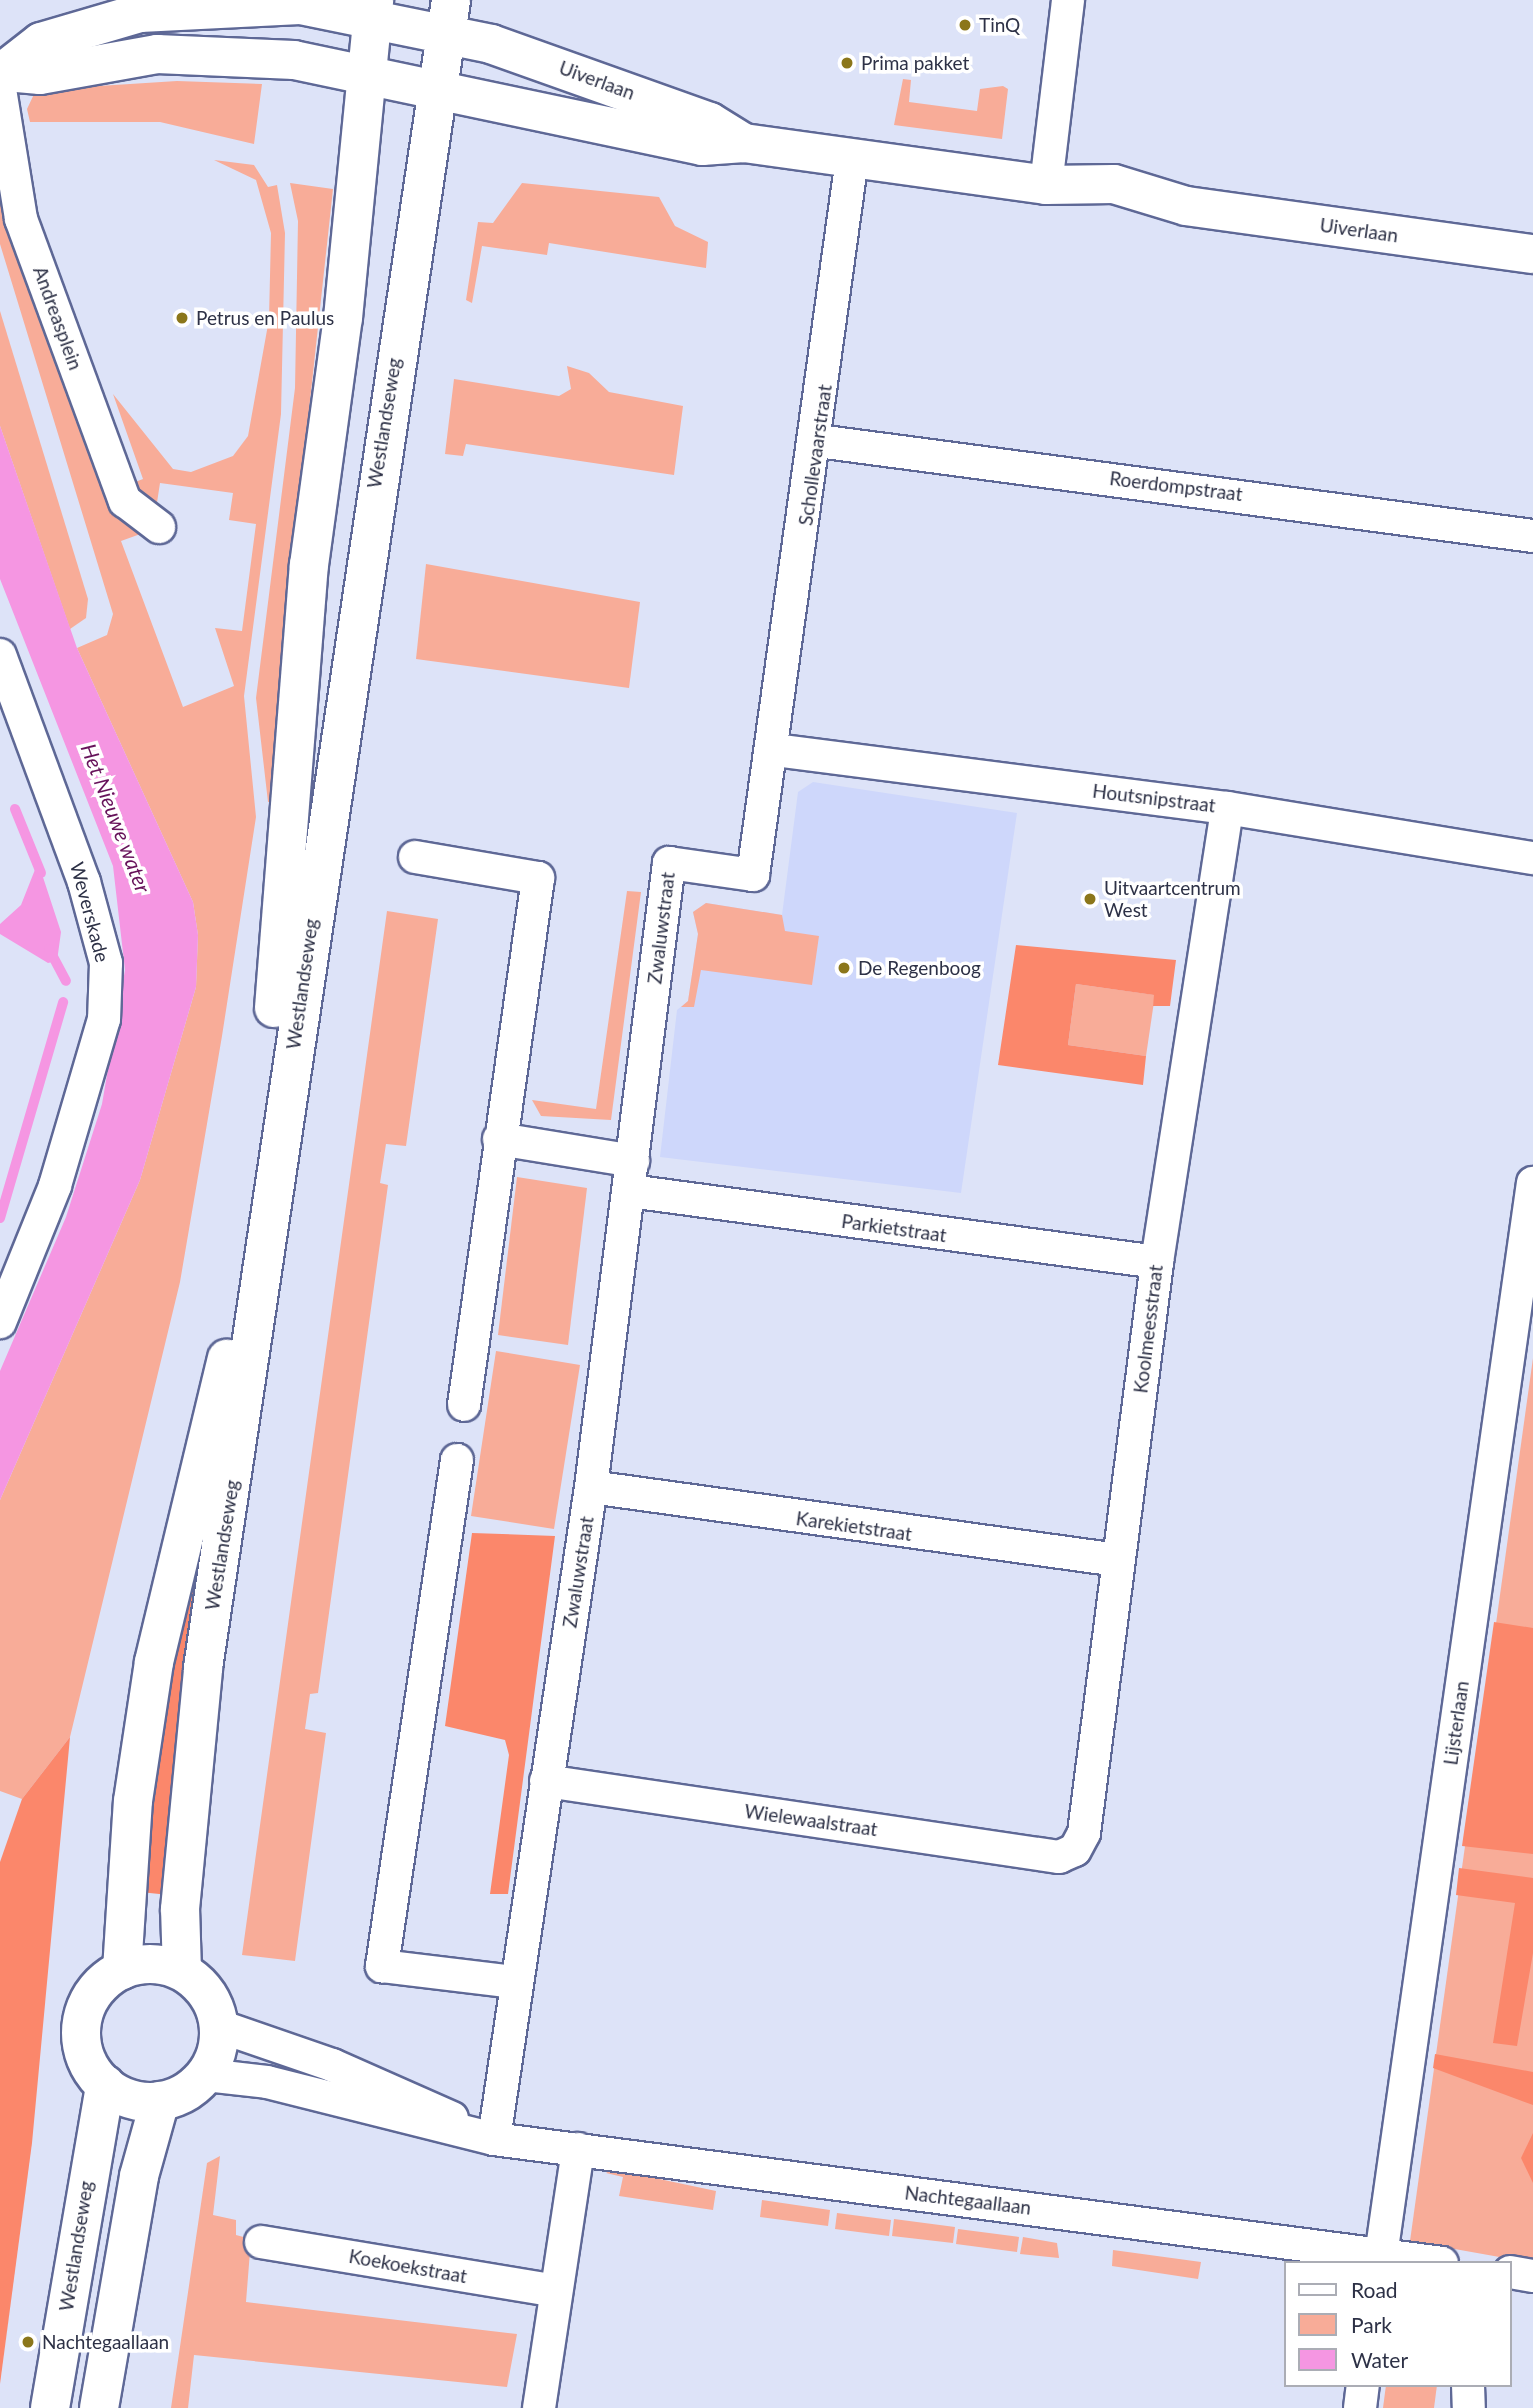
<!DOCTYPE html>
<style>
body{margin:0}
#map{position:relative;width:1533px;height:2408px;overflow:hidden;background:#dde3f8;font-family:Lato,sans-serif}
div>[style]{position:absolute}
.built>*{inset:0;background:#ced7fb}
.green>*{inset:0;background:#f8ac98}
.forest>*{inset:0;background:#fb876b}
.water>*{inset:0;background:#f596e2}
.stream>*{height:10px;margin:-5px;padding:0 5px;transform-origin:5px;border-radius:5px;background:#f596e2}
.roads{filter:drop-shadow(2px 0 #5e6896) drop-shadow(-2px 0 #5e6896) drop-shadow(0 2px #5e6896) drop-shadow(0 -2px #5e6896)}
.minor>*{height:32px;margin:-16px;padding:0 16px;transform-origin:16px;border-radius:16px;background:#fff}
.tertiary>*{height:38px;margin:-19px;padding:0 19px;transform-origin:19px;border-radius:19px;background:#fff}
.secondary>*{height:38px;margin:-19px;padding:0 19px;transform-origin:19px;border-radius:19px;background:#fff}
.secondary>.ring{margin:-19px;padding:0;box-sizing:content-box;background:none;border:38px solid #fff;border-radius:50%}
.dots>*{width:19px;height:19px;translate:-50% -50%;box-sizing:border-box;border:4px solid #fff;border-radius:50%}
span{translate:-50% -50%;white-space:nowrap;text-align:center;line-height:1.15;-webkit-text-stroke:7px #fff;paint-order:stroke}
.poi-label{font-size:19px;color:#2d3146}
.left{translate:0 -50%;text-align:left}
.street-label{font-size:19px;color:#2d3146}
.water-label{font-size:21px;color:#66125a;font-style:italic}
.legend{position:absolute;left:1284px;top:2261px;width:228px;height:126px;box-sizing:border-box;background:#fff;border:2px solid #abadb5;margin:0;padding:9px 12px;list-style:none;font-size:21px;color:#2d3146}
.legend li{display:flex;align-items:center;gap:14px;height:35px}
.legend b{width:35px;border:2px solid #abadb5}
</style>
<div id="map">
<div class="built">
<i style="clip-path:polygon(813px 782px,1017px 813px,961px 1193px,660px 1157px,677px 1010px,688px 1001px,698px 934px,693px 912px,706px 903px,782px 915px,798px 792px)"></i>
</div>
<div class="green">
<i style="clip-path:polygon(903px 79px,911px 80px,909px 102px,977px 111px,980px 89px,1003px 86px,1008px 89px,1002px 139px,894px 125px)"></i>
<i style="clip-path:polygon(177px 81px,262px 84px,254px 144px,160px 122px,30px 122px,27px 109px,36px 90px)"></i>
<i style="clip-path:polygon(0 145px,146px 532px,121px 541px,183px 707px,234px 686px,215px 628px,242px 631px,256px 524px,229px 520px,233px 493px,160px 483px,156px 509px,130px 484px,143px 479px,113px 394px,173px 469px,191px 472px,233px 456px,248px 436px,269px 319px,271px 233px,256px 180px,214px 160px,254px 165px,268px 187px,277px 185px,285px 233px,281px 414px,244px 696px,256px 817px,222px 1036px,180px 1282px,70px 1737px,22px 1799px,0 1791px,0 1500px,140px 1180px,196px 987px,198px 935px,193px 902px,77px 648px,107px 635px,113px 614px,0 244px)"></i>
<i style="clip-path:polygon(290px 183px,333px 189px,299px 502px,280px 803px,268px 802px,256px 698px,295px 388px,298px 221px)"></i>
<i style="clip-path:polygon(522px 183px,659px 197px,675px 226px,708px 242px,706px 268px,549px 243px,547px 255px,482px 246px,472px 303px,466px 300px,478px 222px,493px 223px)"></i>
<i style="clip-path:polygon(0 311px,88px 599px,86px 618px,70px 629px,0 426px)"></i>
<i style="clip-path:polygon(567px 366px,589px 373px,609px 392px,683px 406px,674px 475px,466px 444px,463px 456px,445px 454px,454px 379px,559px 396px,571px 389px)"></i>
<i style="clip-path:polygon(426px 564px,640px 602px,629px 688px,416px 659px)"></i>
<i style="clip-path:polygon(627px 891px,641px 892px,611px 1120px,541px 1116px,532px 1100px,596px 1109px)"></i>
<i style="clip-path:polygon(706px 903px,782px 915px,785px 931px,819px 936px,812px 985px,701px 970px,694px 1007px,681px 1007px,688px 1001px,698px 934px,693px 912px)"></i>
<i style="clip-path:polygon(387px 911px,438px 919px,406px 1146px,386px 1144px,380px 1183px,388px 1185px,318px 1693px,310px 1694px,305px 1729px,326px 1733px,295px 1961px,242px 1955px)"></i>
<i style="clip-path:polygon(1076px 984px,1155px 995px,1146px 1056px,1068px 1045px)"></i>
<i style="clip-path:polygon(517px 1177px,587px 1188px,568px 1345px,498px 1335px)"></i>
<i style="clip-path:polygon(496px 1351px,580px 1365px,554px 1529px,471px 1516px)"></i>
<i style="clip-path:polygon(1533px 1358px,1533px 2263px,1410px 2241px)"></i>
<i style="clip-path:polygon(220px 2156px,213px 2215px,236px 2220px,236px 2235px,251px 2239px,246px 2302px,517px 2334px,507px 2387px,194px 2355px,188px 2408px,171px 2408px,207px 2163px)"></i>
<i style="clip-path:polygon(612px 2169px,716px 2191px,713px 2210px,619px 2196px,623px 2177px,606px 2173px)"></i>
<i style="clip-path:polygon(762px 2200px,830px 2210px,828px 2226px,760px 2217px)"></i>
<i style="clip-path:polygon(837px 2213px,891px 2220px,889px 2236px,835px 2229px)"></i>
<i style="clip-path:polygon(894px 2219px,955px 2227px,953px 2243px,892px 2236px)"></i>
<i style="clip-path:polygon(958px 2229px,1019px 2237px,1017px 2252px,956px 2244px)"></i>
<i style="clip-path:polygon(1023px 2237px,1057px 2243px,1059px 2258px,1020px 2254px)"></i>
<i style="clip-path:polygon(1113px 2250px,1201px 2262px,1198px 2279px,1112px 2266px)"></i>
<i style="clip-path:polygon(1386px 2385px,1437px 2385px,1434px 2408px,1383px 2408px)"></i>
</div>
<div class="forest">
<i style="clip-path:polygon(1016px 945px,1176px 960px,1170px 1006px,1153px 1006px,1154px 995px,1076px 984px,1068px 1045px,1146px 1056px,1143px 1085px,998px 1065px)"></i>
<i style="clip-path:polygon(197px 1530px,213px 1533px,169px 1895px,140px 1892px,160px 1695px)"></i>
<i style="clip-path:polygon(472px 1533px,555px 1536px,508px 1894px,490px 1894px,509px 1755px,505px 1740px,445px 1726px)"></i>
<i style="clip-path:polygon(1494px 1622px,1533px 1628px,1533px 1854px,1462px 1846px)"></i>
<i style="clip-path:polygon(70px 1737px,32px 2143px,0 2384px,0 1862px,22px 1799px)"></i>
<i style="clip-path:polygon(1459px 1868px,1533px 1878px,1533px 1953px,1517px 2046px,1493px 2043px,1515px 1903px,1456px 1895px)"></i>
<i style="clip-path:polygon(1435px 2054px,1533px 2072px,1533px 2105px,1433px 2068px)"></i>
<i style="clip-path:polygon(1533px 2133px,1533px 2183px,1521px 2158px)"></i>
</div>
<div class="water">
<i style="clip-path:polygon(0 426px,77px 648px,193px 902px,198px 935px,196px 987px,140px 1180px,0 1500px,0 1371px,66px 1217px,102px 1104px,125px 970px,113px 866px,0 579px)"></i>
<i style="clip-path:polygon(38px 862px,61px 932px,57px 961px,48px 963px,0 934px,0 924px,21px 905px)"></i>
</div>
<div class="stream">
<i style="left:15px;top:809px;width:69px;rotate:67.9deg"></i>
<i style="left:49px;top:949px;width:36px;rotate:62deg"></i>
<i style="left:0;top:1218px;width:225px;rotate:-73.7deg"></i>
</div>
<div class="roads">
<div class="minor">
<i style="left:0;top:89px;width:132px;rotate:80.8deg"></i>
<i style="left:21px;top:219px;width:301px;rotate:69.8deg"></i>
<i style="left:125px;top:501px;width:43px;rotate:37.4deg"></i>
<i style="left:1046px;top:185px;width:186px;rotate:-83.2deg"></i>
<i style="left:818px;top:441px;width:721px;rotate:7.57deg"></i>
<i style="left:0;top:655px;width:242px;rotate:69.7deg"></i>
<i style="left:84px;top:882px;width:84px;rotate:74.8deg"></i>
<i style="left:106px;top:963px;width:56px;rotate:92deg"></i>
<i style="left:104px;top:1019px;width:174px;rotate:106.4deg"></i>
<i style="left:55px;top:1186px;width:147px;rotate:112deg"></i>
<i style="left:774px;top:750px;width:457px;rotate:7.3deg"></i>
<i style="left:1227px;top:808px;width:310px;rotate:9.3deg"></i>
<i style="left:415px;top:857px;width:125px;rotate:9.7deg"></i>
<i style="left:538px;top:878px;width:532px;rotate:97.99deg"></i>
<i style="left:499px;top:1139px;width:136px;rotate:9.3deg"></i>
<i style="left:630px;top:1191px;width:532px;rotate:7.67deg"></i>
<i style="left:457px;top:1460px;width:512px;rotate:98.43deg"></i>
<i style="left:382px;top:1966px;width:133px;rotate:6.9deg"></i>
<i style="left:591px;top:1487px;width:532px;rotate:7.89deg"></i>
<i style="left:546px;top:1781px;width:519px;rotate:8.43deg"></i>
<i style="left:1059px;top:1857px;width:17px;rotate:-24deg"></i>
<i style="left:1075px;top:1850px;width:19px;rotate:-62deg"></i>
<i style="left:1084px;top:1833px;width:576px;rotate:-82.71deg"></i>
<i style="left:1157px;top:1262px;width:459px;rotate:-81.2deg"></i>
<i style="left:219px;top:2026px;width:120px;rotate:19deg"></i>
<i style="left:332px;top:2065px;width:131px;rotate:23.8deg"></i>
<i style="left:206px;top:2075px;width:61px;rotate:6.5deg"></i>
<i style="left:267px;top:2082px;width:234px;rotate:14.1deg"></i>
<i style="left:494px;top:2139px;width:956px;rotate:7.45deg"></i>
<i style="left:494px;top:2139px;width:659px;rotate:-81.54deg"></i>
<i style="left:591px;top:1487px;width:629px;rotate:-82.87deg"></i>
<i style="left:669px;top:863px;width:85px;rotate:8.1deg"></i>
<i style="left:753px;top:875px;width:723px;rotate:-82.13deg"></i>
<i style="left:261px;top:2242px;width:299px;rotate:9.4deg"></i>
<i style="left:1380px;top:2263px;width:1091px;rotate:-81.94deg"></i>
<i style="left:1510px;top:2272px;width:23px;rotate:10deg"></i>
<i style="left:1468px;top:2385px;width:23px;rotate:88deg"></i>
<i style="left:539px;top:2408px;width:262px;rotate:-81.4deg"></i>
<i style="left:1360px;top:2408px;width:23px;rotate:-83deg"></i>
</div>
<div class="tertiary">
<i style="left:6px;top:72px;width:34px;rotate:5deg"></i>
<i style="left:40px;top:75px;width:119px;rotate:-10.2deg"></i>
<i style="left:157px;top:54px;width:137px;rotate:2.5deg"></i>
<i style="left:294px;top:60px;width:417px;rotate:11.9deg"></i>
<i style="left:702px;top:146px;width:42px;rotate:-4.1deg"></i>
<i style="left:744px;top:143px;width:305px;rotate:7.9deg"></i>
<i style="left:1046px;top:185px;width:68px;rotate:-0.8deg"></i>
<i style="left:1114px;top:184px;width:75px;rotate:17deg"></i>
<i style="left:1186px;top:206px;width:350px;rotate:7.9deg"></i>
<i style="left:0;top:74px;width:52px;rotate:-38deg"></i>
<i style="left:41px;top:42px;width:103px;rotate:-16.3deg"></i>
<i style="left:140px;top:13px;width:160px;rotate:-2.9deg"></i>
<i style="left:300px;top:5px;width:195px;rotate:11.5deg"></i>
<i style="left:491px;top:44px;width:232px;rotate:19.6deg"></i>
<i style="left:710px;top:122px;width:40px;rotate:32deg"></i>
</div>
<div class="secondary">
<i style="left:274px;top:1008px;width:444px;rotate:-85.5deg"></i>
<i style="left:309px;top:565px;width:249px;rotate:-82.2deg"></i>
<i style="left:343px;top:318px;width:320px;rotate:-84.4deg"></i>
<i class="ring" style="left:81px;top:1964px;width:100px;height:100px"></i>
<i style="left:122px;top:1970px;width:169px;rotate:-86.3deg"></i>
<i style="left:133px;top:1801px;width:141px;rotate:-81.4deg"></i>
<i style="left:154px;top:1662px;width:312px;rotate:-76.5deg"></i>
<i style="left:182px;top:1971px;width:62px;rotate:-91.8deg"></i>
<i style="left:180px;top:1909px;width:242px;rotate:-84.5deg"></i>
<i style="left:203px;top:1668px;width:1686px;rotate:-81.54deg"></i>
<i style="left:50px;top:2408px;width:328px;rotate:-80.3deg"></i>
<i style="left:99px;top:2408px;width:235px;rotate:-80.2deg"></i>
<i style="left:139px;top:2176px;width:78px;rotate:-74.4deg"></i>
</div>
</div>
<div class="dots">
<i style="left:965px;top:25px;background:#8b761a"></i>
<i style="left:847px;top:63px;background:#8b761a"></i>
<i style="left:182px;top:318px;background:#8b761a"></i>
<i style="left:1090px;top:899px;background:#8b761a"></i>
<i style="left:844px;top:968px;background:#8b761a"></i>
<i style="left:28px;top:2342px;background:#8b761a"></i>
</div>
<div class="poi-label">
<span class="left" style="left:979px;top:25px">TinQ</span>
<span class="left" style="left:861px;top:63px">Prima pakket</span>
<span class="left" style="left:196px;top:318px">Petrus en Paulus</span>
<span class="left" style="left:1104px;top:899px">Uitvaartcentrum<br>West</span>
<span class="left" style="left:858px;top:968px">De Regenboog</span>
<span class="left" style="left:42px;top:2342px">Nachtegaallaan</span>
</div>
<div class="street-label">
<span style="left:597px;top:80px;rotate:20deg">Uiverlaan</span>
<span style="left:1359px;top:230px;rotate:8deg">Uiverlaan</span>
<span style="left:58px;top:318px;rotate:70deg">Andreasplein</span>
<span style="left:384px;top:423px;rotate:-81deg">Westlandseweg</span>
<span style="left:815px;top:455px;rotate:-82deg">Schollevaarstraat</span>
<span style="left:1176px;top:486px;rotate:7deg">Roerdompstraat</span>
<span style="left:1154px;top:798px;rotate:7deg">Houtsnipstraat</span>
<span style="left:90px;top:912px;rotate:75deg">Weverskade</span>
<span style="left:661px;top:928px;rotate:-83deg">Zwaluwstraat</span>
<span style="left:302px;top:984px;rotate:-82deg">Westlandseweg</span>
<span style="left:894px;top:1228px;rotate:8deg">Parkietstraat</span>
<span style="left:1148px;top:1329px;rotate:-83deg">Koolmeesstraat</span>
<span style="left:854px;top:1526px;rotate:8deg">Karekietstraat</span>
<span style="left:222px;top:1545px;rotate:-81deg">Westlandseweg</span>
<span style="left:578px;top:1572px;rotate:-81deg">Zwaluwstraat</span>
<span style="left:1456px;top:1723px;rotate:-82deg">Lijsterlaan</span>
<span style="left:811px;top:1820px;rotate:8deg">Wielewaalstraat</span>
<span style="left:968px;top:2200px;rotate:7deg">Nachtegaallaan</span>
<span style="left:76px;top:2246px;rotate:-81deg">Westlandseweg</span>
<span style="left:408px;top:2266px;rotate:10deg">Koekoekstraat</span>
</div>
<div class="water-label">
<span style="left:116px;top:818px;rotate:69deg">Het Nieuwe water</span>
</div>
<ul class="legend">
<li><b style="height:9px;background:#fff"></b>Road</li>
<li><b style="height:19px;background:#f8ac98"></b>Park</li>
<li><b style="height:19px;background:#f596e2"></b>Water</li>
</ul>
</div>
